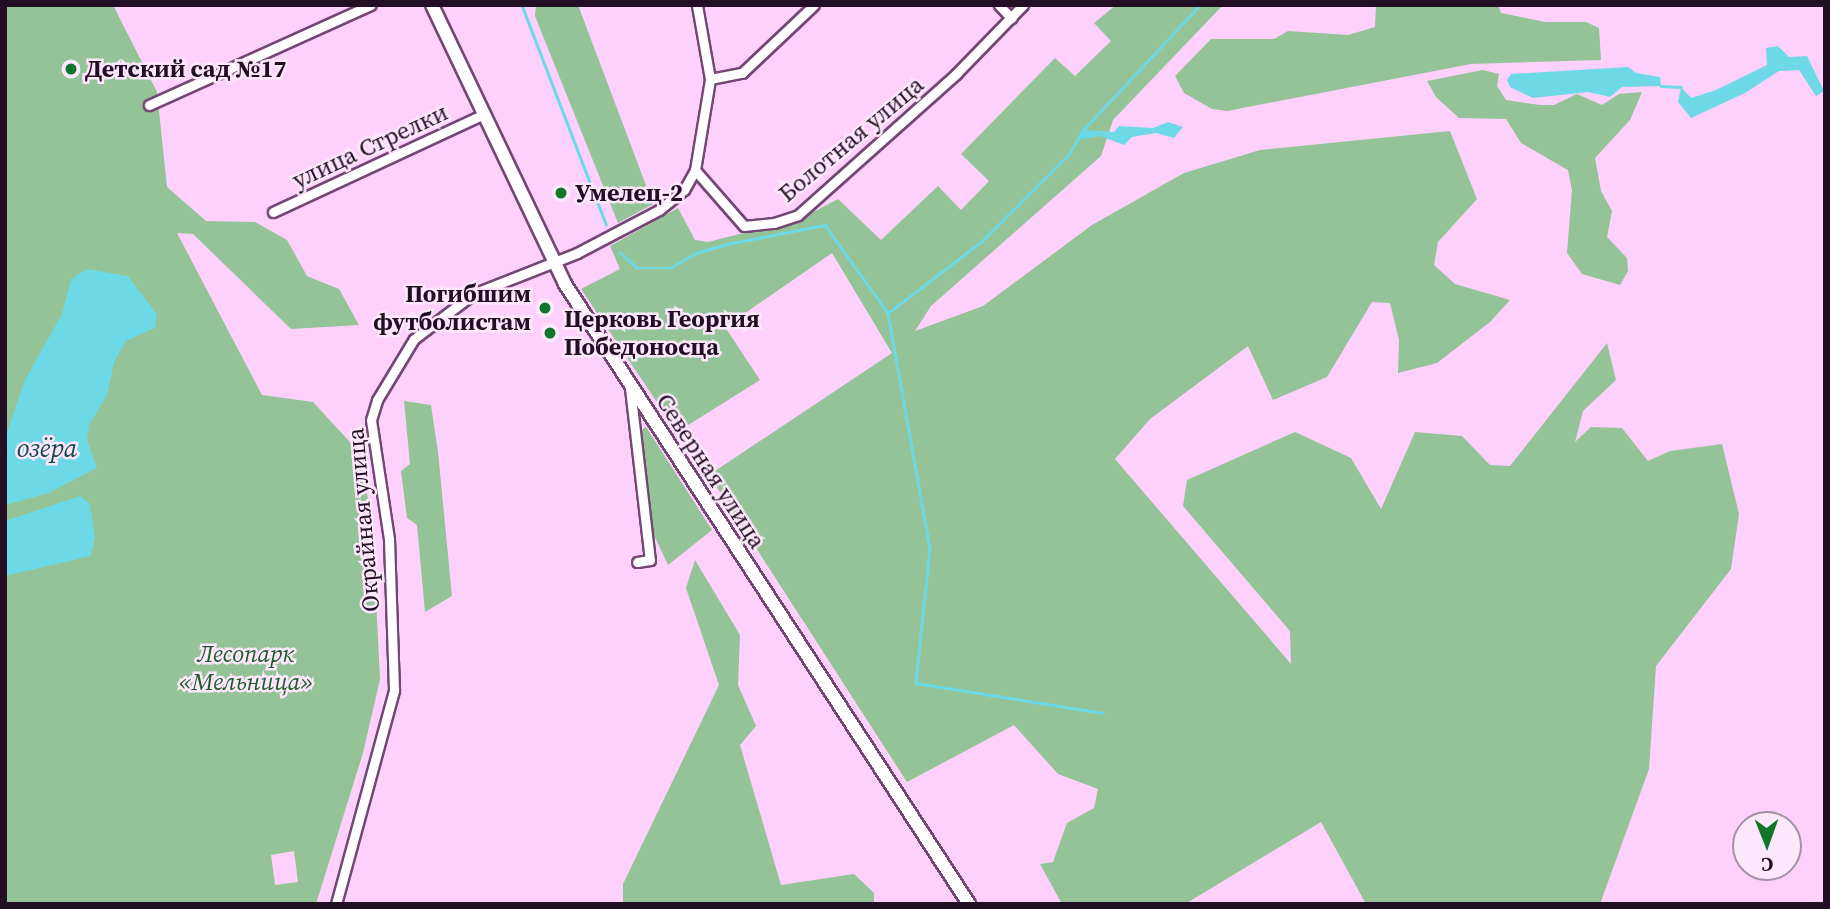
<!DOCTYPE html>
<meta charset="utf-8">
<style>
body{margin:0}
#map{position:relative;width:1830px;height:909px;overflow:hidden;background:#fdd1fc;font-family:"Source Serif 4",serif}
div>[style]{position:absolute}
.green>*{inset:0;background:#93c396}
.water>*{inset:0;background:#6dd9e7}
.stream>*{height:2.5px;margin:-1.25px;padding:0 1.25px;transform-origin:1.25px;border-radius:1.25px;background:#6dd9e7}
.roads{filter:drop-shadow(2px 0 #744675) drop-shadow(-2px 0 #744675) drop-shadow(0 2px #744675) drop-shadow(0 -2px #744675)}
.minor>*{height:9px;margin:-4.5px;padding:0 4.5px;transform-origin:4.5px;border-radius:4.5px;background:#fff}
.secondary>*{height:12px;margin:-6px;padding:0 6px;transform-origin:6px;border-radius:6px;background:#fff}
.dots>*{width:19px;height:19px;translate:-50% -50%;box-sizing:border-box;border:4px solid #fde7fc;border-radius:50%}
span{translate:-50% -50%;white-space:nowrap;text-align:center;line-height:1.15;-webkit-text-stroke:5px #fde7fc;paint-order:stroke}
.poi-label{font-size:24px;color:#220f23;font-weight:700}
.left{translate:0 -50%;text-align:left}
.right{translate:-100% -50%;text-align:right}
.street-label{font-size:24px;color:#220f23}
.park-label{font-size:24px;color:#1e5d29;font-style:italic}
.water-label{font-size:26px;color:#17484e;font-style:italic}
.frame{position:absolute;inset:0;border:7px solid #220f23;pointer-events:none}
.north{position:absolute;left:1732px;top:811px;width:70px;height:70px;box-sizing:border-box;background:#fde7fc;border:2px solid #a591a5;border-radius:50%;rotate:179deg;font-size:19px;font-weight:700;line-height:28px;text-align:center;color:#220f23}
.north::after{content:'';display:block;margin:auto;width:24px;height:32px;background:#10772a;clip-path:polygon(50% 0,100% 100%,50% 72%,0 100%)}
</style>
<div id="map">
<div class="green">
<i style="clip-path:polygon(evenodd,5px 5px,113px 5px,157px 92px,167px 187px,206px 221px,255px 222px,287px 240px,307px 276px,339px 289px,359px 325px,291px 329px,193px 234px,177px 233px,262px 395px,313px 402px,359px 452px,372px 520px,380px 679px,363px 753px,316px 904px,5px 904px,5px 5px,294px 851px,298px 882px,275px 885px,271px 855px,294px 851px)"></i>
<i style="clip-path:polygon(536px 5px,578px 5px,653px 204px,618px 223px,535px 16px)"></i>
<i style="clip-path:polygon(1116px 5px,1223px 5px,1113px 120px,1101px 156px,931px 306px,915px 331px,983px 306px,1092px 225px,1184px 173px,1260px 150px,1450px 131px,1477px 199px,1438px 242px,1434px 265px,1455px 284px,1510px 300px,1490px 322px,1437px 363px,1398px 373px,1399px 340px,1390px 303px,1372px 302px,1327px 377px,1273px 400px,1248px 346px,1150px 419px,1115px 459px,1291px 664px,1290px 631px,1183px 506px,1187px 480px,1295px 432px,1351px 458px,1381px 509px,1415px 432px,1462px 436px,1490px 465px,1510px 466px,1607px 343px,1616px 380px,1583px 411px,1575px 442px,1591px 427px,1622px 428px,1648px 461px,1670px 451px,1722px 444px,1739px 514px,1731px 569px,1656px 666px,1649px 769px,1600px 904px,1366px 904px,1321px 822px,1185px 904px,1062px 904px,1040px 864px,1053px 862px,1067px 823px,1094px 808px,1098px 789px,1058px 774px,1014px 725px,907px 782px,709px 475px,892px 353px,832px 253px,725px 327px,760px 380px,677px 432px,581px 289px,620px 269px,610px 246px,678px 208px,695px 240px,708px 242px,802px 218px,838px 199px,881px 240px,938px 186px,961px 210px,989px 181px,961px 154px,1055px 58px,1075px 76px,1111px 41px,1094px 23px)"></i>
<i style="clip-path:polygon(1376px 5px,1498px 5px,1501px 13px,1545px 22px,1586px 22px,1599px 28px,1601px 60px,1471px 64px,1227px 111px,1212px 109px,1184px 93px,1175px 76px,1211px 39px,1274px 39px,1288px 31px,1348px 35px,1375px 27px)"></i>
<i style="clip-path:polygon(1483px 70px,1499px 74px,1497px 86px,1506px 100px,1540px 105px,1554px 105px,1577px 94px,1602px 105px,1619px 94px,1642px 92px,1630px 120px,1595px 158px,1601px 191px,1612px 211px,1607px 237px,1627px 258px,1628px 271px,1620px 285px,1582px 274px,1567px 253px,1572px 190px,1568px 170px,1521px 143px,1506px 119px,1459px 118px,1436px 97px,1427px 81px)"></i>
<i style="clip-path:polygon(404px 401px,431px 405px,438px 452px,452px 596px,425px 612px,417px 525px,407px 518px,401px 471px,410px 464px)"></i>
<i style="clip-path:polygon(646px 427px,712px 530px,668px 565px,653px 533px,641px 430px)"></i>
<i style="clip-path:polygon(695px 560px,740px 635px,738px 685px,756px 726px,740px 745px,781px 885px,854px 874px,874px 893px,874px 904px,623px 904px,623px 884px,719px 685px,686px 588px)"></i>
</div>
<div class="water">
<i style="clip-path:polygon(1778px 46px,1789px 57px,1807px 56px,1824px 91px,1816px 96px,1799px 70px,1779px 71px,1745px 93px,1691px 118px,1678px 102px,1681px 87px,1691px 98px,1716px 90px,1767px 65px,1766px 48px)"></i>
<i style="clip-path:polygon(1628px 67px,1636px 73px,1660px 77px,1661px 86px,1622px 87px,1610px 97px,1588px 92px,1533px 98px,1510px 87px,1507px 80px,1511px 74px)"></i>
<i style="clip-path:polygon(1168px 122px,1183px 127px,1174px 138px,1156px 133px,1132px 137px,1124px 145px,1100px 136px,1077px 140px,1083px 130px,1114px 132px,1119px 126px,1153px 128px)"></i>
<i style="clip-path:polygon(87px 269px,128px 276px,157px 315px,155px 328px,126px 341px,114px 362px,107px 395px,89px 425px,87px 440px,97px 468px,49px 493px,5px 505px,5px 438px,25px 380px,62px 314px,71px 279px)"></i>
<i style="clip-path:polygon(80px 496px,90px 504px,95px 537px,91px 556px,5px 576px,5px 521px)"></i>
</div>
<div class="stream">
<i style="left:522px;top:5px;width:235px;rotate:69deg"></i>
<i style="left:1661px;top:86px;width:20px;rotate:3deg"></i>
<i style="left:620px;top:252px;width:23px;rotate:43deg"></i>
<i style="left:637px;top:268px;width:33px"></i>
<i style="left:670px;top:268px;width:30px;rotate:-30deg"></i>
<i style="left:696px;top:253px;width:32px;rotate:-16deg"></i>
<i style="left:727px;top:244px;width:100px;rotate:-11deg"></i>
<i style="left:825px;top:225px;width:108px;rotate:54.4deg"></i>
<i style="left:888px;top:313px;width:117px;rotate:-37.4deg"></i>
<i style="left:981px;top:242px;width:126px;rotate:-45deg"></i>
<i style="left:1070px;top:153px;width:26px;rotate:-61deg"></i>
<i style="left:1083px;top:130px;width:171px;rotate:-46.9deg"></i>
<i style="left:888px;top:313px;width:240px;rotate:79.9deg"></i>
<i style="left:930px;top:549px;width:135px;rotate:96deg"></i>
<i style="left:916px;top:683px;width:189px;rotate:9.1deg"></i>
</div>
<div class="roads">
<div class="minor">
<i style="left:999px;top:5px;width:18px;rotate:47deg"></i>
<i style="left:710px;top:79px;width:33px;rotate:-11deg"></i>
<i style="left:742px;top:73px;width:99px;rotate:-43.4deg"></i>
<i style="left:149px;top:105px;width:243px;rotate:-24.3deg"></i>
<i style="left:695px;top:170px;width:74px;rotate:48.8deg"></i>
<i style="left:744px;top:226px;width:30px;rotate:-6deg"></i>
<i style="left:774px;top:223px;width:25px;rotate:-18deg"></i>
<i style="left:798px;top:215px;width:212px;rotate:-41.7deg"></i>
<i style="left:956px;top:74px;width:96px;rotate:-45.8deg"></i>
<i style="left:273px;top:212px;width:230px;rotate:-24.9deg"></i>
<i style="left:630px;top:388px;width:173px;rotate:83.4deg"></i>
<i style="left:650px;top:560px;width:13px;rotate:171deg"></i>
<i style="left:336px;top:904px;width:222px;rotate:-74.8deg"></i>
<i style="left:394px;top:690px;width:151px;rotate:-91.9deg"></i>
<i style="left:389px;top:539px;width:120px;rotate:-98.6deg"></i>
<i style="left:371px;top:420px;width:21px;rotate:-73deg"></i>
<i style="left:377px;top:400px;width:71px;rotate:-58.8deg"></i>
<i style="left:414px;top:339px;width:74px;rotate:-37.3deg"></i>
<i style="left:473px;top:294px;width:112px;rotate:-21.5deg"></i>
<i style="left:577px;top:253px;width:93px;rotate:-27.7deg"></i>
<i style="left:659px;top:210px;width:32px;rotate:-39deg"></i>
<i style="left:684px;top:190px;width:23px;rotate:-61deg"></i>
<i style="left:695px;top:170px;width:92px;rotate:-80.6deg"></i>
<i style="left:710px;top:79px;width:75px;rotate:-100deg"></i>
</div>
<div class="secondary">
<i style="left:432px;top:5px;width:309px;rotate:64.5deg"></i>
<i style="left:565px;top:284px;width:740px;rotate:56.91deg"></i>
</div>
</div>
<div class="dots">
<i style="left:71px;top:69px;background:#10772a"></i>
<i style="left:561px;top:193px;background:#10772a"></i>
<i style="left:545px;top:308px;background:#10772a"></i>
<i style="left:550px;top:333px;background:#10772a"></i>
</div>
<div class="poi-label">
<span class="left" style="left:85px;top:69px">Детский сад №17</span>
<span class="left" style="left:575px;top:193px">Умелец-2</span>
<span class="right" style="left:531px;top:308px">Погибшим<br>футболистам</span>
<span class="left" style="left:564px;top:333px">Церковь Георгия<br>Победоносца</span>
</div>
<div class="street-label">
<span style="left:851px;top:139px;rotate:-40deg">Болотная улица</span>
<span style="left:370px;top:146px;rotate:-25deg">улица Стрелки</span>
<span style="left:711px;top:471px;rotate:57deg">Северная улица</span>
<span style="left:363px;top:520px;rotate:-95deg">Окрайная улица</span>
</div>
<div class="park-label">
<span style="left:246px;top:668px">Лесопарк<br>«Мельница»</span>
</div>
<div class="water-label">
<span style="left:47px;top:449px">озёра</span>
</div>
<div class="frame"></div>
<div class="north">С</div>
</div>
